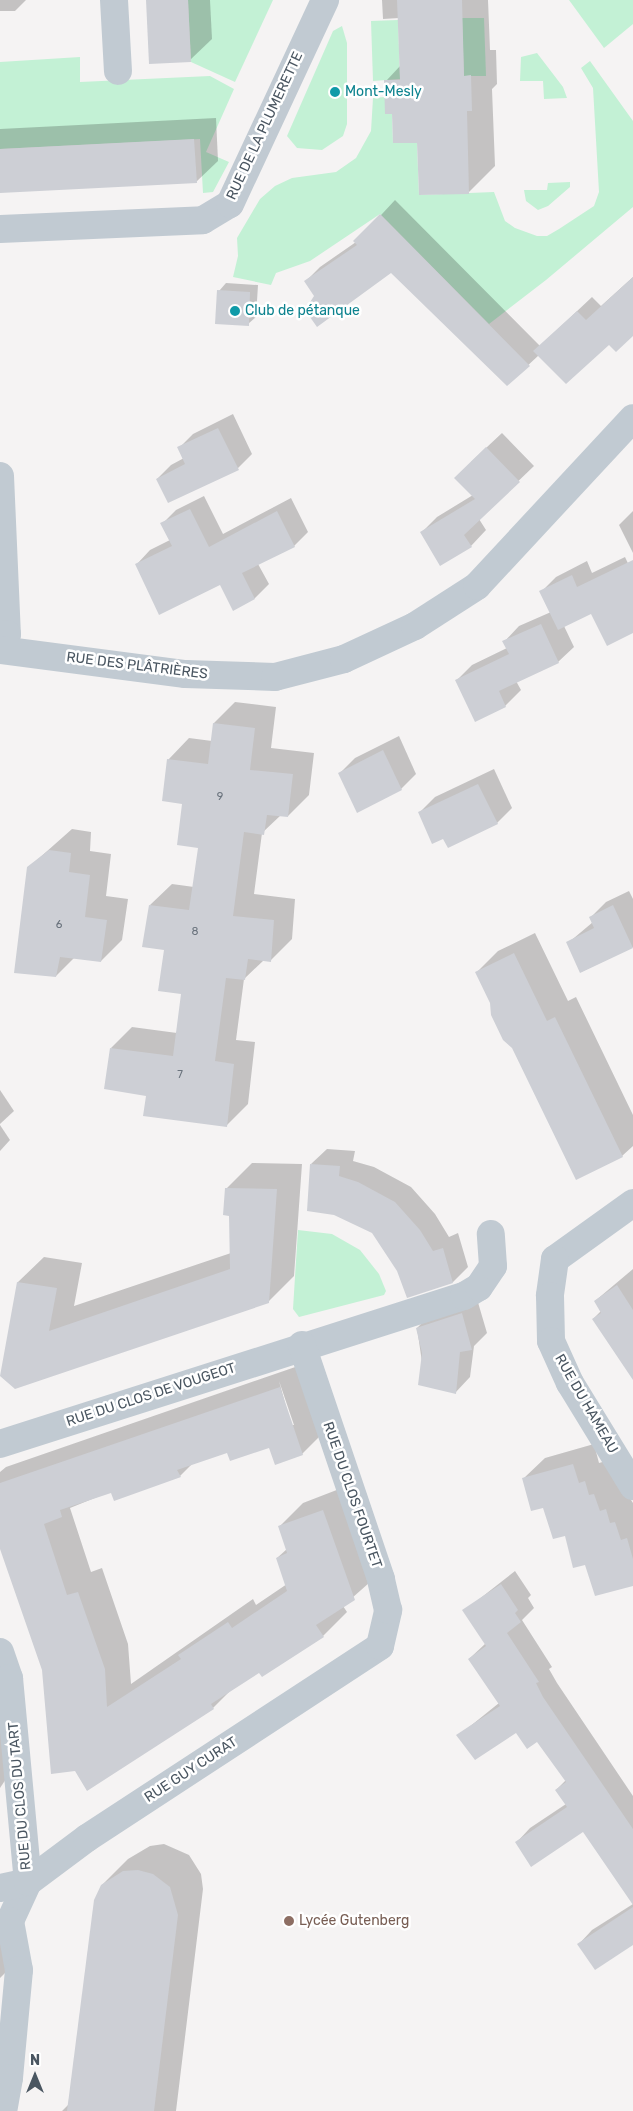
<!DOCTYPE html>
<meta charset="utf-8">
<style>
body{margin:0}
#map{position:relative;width:633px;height:2111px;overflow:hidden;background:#f5f3f3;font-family:Rubik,sans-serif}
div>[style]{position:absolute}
.green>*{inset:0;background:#c3f1d5}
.shadow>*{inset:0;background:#0003}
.building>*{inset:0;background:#cdcfd5}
.minor>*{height:28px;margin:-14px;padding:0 14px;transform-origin:14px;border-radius:14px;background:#c1cad2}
.dots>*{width:14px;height:14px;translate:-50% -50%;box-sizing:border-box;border:2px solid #fff;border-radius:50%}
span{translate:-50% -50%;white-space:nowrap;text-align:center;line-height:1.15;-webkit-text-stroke:5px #fff;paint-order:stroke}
.number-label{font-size:11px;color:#6b747e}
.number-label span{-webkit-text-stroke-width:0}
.culture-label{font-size:14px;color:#0d838f}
.left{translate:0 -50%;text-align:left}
.street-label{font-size:14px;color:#4a5661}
.education-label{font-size:14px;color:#785e54}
.north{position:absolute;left:10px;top:2051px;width:50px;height:50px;-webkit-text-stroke:4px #fff;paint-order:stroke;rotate:0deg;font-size:14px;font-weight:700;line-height:20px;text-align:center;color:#4a5661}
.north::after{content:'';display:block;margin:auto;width:18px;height:22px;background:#4a5661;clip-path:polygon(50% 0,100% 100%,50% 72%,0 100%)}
</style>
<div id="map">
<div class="green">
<i style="clip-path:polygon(188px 0,273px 0,235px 82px,191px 62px)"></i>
<i style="clip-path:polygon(569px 0,633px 0,633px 24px,604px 48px)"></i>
<i style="clip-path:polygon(462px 18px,484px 18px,486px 76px,464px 76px)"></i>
<i style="clip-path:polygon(398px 20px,400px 79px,373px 81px,371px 21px)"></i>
<i style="clip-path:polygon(342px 26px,347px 43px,347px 124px,343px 136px,322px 150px,297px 148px,287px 136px,333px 31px)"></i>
<i style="clip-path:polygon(537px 53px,563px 87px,567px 98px,544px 99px,543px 81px,520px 81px,521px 57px)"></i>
<i style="clip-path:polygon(80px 57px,80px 82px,210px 76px,234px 89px,206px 152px,229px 162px,213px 192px,203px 193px,200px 139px,0 149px,0 62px)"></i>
<i style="clip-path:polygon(590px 61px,633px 121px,633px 207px,546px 280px,489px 324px,380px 214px,310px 261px,276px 273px,271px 285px,233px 277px,238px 256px,237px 238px,260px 199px,275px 186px,292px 178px,336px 172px,356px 158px,371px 131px,373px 98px,385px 97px,392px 114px,393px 143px,417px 143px,419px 195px,494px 192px,505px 221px,515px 228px,537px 236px,547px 236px,559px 229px,594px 206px,599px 192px,593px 88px,581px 68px)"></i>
<i style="clip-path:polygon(570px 182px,570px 187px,548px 206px,538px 210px,526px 201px,524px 190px,547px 190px,548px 183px)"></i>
<i style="clip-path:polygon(298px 1230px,332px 1234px,360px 1250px,379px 1274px,386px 1291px,384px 1295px,299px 1317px,293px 1309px)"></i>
</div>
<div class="shadow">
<i style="clip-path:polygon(0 0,26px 0,15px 11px,0 11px)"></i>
<i style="clip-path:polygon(148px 0,210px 0,212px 39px,190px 60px)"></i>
<i style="clip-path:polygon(382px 0,488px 0,490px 50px,496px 50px,497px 84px,492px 89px,495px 166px,469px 192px,393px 113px,386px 81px,401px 65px,399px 18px,383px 19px)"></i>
<i style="clip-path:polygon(216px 118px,218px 161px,196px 182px,0 192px,0 129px)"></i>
<i style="clip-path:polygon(395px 200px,540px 346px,592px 297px,601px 306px,633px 277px,633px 335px,609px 343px,539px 355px,508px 384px,391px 272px,316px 296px,306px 281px,320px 267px,356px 242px)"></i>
<i style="clip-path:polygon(226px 283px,258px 285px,256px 317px,248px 324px,219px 291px)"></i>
<i style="clip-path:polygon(233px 414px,252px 454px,238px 468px,157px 479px,171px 465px,184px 458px,179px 448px,193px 434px)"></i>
<i style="clip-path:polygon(502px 433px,534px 466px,479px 519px,486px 530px,471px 546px,422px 532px,437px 517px,473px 495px,471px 462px)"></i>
<i style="clip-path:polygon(204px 496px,223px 534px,291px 498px,308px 532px,294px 546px,258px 564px,269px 584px,255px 598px,233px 609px,221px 583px,137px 564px,150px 550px,170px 540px,162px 524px,176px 510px)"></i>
<i style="clip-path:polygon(633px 511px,633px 553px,619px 525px)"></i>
<i style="clip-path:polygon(625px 557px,633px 574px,633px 632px,591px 612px,564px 626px,574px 647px,558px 662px,516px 681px,521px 690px,505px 706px,457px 680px,472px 665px,507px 648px,504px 642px,519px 626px,551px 612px,541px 592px,556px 577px,587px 561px,592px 573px)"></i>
<i style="clip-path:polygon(235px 702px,276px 707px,271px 748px,314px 753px,309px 795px,288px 816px,281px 815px,262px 833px,254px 894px,295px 899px,292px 939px,270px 961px,264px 960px,244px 979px,236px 1040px,255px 1042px,248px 1104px,226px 1126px,148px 1094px,111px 1048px,132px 1027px,177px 1033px,182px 993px,150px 905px,172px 884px,194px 887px,199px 847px,168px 760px,189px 738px,212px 741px,214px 723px)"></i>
<i style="clip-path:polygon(399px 736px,416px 774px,401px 789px,340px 773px,355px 758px)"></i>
<i style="clip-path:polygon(494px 769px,512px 808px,497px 823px,444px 837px,420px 812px,435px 797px)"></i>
<i style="clip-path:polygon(72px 829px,91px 832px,90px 851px,111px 854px,106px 896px,128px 899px,122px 940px,101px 961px,75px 957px,56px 976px,28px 868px)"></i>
<i style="clip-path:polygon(629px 891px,633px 899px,633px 947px,581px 972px,568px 943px,593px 922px,591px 917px,606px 902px)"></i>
<i style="clip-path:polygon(535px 933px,568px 1001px,576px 997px,633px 1115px,633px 1146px,622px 1156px,513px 1047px,477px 972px,498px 951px)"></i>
<i style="clip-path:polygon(0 1090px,14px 1111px,0 1124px)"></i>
<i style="clip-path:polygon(0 1125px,10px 1140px,0 1151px)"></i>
<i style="clip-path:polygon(327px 1149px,355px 1151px,353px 1161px,374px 1167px,411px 1187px,435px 1214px,449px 1237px,458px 1233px,468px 1267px,453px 1282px,399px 1271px,373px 1232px,311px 1164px)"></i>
<i style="clip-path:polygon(252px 1163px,302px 1164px,294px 1276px,268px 1302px,16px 1387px,18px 1282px,44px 1257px,82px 1263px,74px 1306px,231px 1253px,231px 1215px,226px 1189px)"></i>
<i style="clip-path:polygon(633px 1269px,633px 1378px,593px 1319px,601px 1311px,595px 1301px)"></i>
<i style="clip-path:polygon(477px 1299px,487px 1333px,474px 1346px,470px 1377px,455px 1393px,423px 1369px,417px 1328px,432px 1313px)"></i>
<i style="clip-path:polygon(evenodd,304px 1364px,326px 1430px,302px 1454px,270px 1446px,228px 1451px,193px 1463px,180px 1476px,112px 1491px,70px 1508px,91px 1572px,102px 1568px,128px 1644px,131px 1684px,253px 1599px,256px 1605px,287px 1584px,277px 1558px,287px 1549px,279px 1527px,303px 1503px,347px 1486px,378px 1575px,343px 1606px,347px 1612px,323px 1636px,260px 1671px,233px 1688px,213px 1708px,87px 1790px,0 1544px,0 1472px,6px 1467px,304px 1364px,279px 1381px,294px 1425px,291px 1425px,279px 1381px)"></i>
<i style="clip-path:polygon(594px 1444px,599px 1463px,606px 1461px,633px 1503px,633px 1584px,586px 1563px,524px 1478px,545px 1458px)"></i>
<i style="clip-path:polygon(515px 1571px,531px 1595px,528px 1598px,534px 1608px,522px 1620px,552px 1667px,549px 1669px,557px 1683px,633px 1796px,633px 1902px,584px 1830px,517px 1842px,530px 1828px,566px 1804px,556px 1790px,566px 1780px,538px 1741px,516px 1731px,458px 1736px,499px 1703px,469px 1659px,486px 1643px,464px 1611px)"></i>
<i style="clip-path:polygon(0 1646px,12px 1770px,0 1788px)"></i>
<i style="clip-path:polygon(164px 1844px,189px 1855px,201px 1874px,203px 1889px,176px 2111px,62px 2111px,69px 2104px,102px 1885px,128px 1859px,150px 1846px)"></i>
<i style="clip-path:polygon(633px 1904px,633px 1943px,579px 1944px,592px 1930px)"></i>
<i style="clip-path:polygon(0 1936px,7px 1971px,0 1978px,0 1988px)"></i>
</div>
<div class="building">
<i style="clip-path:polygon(146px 0,188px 0,191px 62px,149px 64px)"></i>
<i style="clip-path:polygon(397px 0,462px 0,464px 76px,471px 75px,472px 111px,467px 111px,469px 194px,419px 195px,417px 143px,393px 143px,392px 114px,385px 114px,384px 80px,400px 80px)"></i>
<i style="clip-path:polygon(194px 139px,197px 183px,0 193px,0 149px)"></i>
<i style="clip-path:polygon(380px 214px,530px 366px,507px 386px,391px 273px,317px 327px,305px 310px,314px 296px,304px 281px,357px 245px,353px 241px)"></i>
<i style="clip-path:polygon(633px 277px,633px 336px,616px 352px,609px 345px,566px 384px,533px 351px,577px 311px,586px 320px)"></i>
<i style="clip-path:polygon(217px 290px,250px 292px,249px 326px,215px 324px)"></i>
<i style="clip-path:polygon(218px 428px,239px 470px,168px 503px,156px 479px,185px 464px,177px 447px)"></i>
<i style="clip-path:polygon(486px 447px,520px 482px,464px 535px,472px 547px,440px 566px,420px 532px,475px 499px,454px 478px)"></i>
<i style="clip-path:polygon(190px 509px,209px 547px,277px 511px,295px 547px,242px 573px,255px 599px,233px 611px,220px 585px,159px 615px,135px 564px,172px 546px,160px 523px)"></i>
<i style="clip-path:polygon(633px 560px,633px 633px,607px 646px,591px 614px,558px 630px,539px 591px,572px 575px,577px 587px)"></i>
<i style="clip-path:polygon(541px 624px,559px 663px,499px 691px,506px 707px,475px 722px,455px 680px,509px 654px,502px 641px)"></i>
<i style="clip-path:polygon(213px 723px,255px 728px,250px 770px,293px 774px,288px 817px,267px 815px,264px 835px,244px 832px,233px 916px,274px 920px,271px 962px,248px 959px,245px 980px,226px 978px,215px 1061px,234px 1064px,227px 1127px,143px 1116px,146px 1096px,104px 1089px,110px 1048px,173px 1056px,181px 994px,158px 991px,164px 950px,142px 947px,149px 905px,189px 910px,198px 848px,177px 845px,182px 804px,162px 801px,167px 759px,208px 764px)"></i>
<i style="clip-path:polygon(383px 750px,402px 790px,357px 813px,338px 773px)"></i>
<i style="clip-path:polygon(478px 784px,498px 824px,448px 848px,443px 839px,432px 844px,418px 812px)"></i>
<i style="clip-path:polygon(49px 850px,71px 853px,69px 872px,90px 875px,85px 917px,107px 920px,101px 962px,60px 957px,56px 977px,14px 973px,27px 867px)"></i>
<i style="clip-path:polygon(613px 905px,633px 948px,580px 973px,566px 942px,594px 928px,589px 917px)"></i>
<i style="clip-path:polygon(514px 953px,547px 1021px,555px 1017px,623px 1157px,576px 1180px,512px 1048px,503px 1040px,491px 1015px,490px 1003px,475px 972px)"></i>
<i style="clip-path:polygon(310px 1164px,340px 1166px,339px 1176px,358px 1182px,395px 1202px,420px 1230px,433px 1251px,443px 1248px,453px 1283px,407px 1298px,397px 1271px,372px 1233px,334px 1215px,307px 1211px)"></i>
<i style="clip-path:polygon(225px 1188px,277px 1189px,269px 1303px,15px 1389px,0 1376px,17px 1282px,57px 1288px,49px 1331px,230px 1269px,229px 1216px,223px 1215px)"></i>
<i style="clip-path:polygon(617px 1285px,633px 1310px,633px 1380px,592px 1319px,601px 1313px,594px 1301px)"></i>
<i style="clip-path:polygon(462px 1313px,472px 1350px,460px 1352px,456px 1394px,418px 1385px,422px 1353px,416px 1328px)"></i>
<i style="clip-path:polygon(280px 1387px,303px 1455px,275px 1465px,269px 1448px,230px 1461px,227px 1453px,177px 1470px,181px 1477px,114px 1501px,111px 1493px,60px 1510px,62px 1517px,44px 1524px,67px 1595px,78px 1592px,105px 1669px,107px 1707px,181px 1659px,178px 1655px,228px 1622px,232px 1628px,287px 1591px,276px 1558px,287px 1553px,278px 1526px,323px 1510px,355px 1600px,316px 1625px,324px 1637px,262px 1677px,259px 1673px,211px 1704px,214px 1709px,87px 1791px,75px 1771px,51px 1774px,42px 1670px,0 1549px,0 1483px)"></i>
<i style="clip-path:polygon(573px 1464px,579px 1483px,585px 1481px,589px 1495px,594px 1494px,600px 1511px,606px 1509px,610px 1523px,615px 1522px,621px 1540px,627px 1538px,633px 1559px,633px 1586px,595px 1596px,585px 1565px,573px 1568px,565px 1536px,553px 1539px,543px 1508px,531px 1511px,522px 1478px)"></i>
<i style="clip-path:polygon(501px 1584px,518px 1610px,515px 1613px,521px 1622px,507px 1633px,539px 1682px,536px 1683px,543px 1697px,633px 1829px,633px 1905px,583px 1832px,531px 1867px,515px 1842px,567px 1807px,555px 1790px,566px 1782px,537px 1742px,527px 1749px,516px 1733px,475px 1760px,456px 1735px,500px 1706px,468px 1659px,486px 1646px,462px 1610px)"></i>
<i style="clip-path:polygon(138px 1870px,153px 1874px,170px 1887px,178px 1915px,154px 2111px,67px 2111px,94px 1900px,101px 1885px,123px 1871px)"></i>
<i style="clip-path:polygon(633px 1907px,633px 1945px,595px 1970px,577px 1944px)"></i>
</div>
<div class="minor">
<i style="left:114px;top:0;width:71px;rotate:86.8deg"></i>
<i style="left:0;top:229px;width:203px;rotate:-2.5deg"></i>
<i style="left:203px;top:220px;width:31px;rotate:-31deg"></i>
<i style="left:230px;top:204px;width:225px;rotate:-65deg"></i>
<i style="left:0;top:476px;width:158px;rotate:87.5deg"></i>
<i style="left:7px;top:634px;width:16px;rotate:101deg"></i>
<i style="left:0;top:650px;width:187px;rotate:7.4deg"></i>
<i style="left:185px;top:674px;width:90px;rotate:1.9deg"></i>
<i style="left:275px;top:677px;width:71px;rotate:-14.6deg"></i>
<i style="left:344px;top:659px;width:78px;rotate:-24.9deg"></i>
<i style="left:415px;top:626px;width:74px;rotate:-32.8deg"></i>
<i style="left:477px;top:586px;width:229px;rotate:-47.1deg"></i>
<i style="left:633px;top:1203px;width:96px;rotate:144.3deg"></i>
<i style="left:555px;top:1259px;width:37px;rotate:98deg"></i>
<i style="left:550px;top:1296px;width:45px;rotate:88.7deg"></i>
<i style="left:551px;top:1341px;width:46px;rotate:65.7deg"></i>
<i style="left:570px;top:1383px;width:121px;rotate:58.5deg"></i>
<i style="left:0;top:1444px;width:487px;rotate:-17.7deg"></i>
<i style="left:464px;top:1296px;width:17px;rotate:-31deg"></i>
<i style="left:479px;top:1287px;width:25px;rotate:-56deg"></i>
<i style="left:493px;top:1266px;width:32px;rotate:-94deg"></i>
<i style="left:0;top:1652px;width:28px;rotate:71deg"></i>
<i style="left:9px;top:1678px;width:205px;rotate:84.7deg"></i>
<i style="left:28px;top:1882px;width:43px;rotate:114.8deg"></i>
<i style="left:10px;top:1921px;width:50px;rotate:79.6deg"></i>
<i style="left:19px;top:1970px;width:108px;rotate:95.3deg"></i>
<i style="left:9px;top:2078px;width:34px;rotate:100deg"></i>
<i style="left:0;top:1888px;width:29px;rotate:-12deg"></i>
<i style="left:28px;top:1882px;width:74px;rotate:-36.7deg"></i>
<i style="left:87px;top:1838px;width:350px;rotate:-33.2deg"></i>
<i style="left:380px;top:1646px;width:37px;rotate:-77deg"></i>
<i style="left:388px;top:1610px;width:32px;rotate:-103deg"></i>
<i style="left:381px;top:1579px;width:247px;rotate:-108.7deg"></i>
</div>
<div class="dots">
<i style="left:335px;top:92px;background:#0f9aa8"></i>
<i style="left:235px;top:311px;background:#0f9aa8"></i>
<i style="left:289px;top:1921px;background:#8d6e63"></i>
</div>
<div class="number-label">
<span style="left:220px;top:797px">9</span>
<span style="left:59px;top:925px">6</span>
<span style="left:195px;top:932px">8</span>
<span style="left:180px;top:1075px">7</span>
</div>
<div class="culture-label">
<span class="left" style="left:345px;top:92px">Mont-Mesly</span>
<span class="left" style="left:245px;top:311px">Club de pétanque</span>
</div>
<div class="street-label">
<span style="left:265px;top:126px;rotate:-65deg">RUE DE LA PLUMERETTE</span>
<span style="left:137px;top:666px;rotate:7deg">RUE DES PLÂTRIÈRES</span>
<span style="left:151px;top:1395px;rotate:-18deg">RUE DU CLOS DE VOUGEOT</span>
<span style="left:586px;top:1404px;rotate:60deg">RUE DU HAMEAU</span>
<span style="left:352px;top:1495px;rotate:71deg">RUE DU CLOS FOURTET</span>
<span style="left:191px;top:1770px;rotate:-33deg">RUE GUY CURAT</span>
<span style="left:20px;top:1796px;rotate:-95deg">RUE DU CLOS DU TART</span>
</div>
<div class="education-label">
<span class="left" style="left:299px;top:1921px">Lycée Gutenberg</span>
</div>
<div class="north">N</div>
</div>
